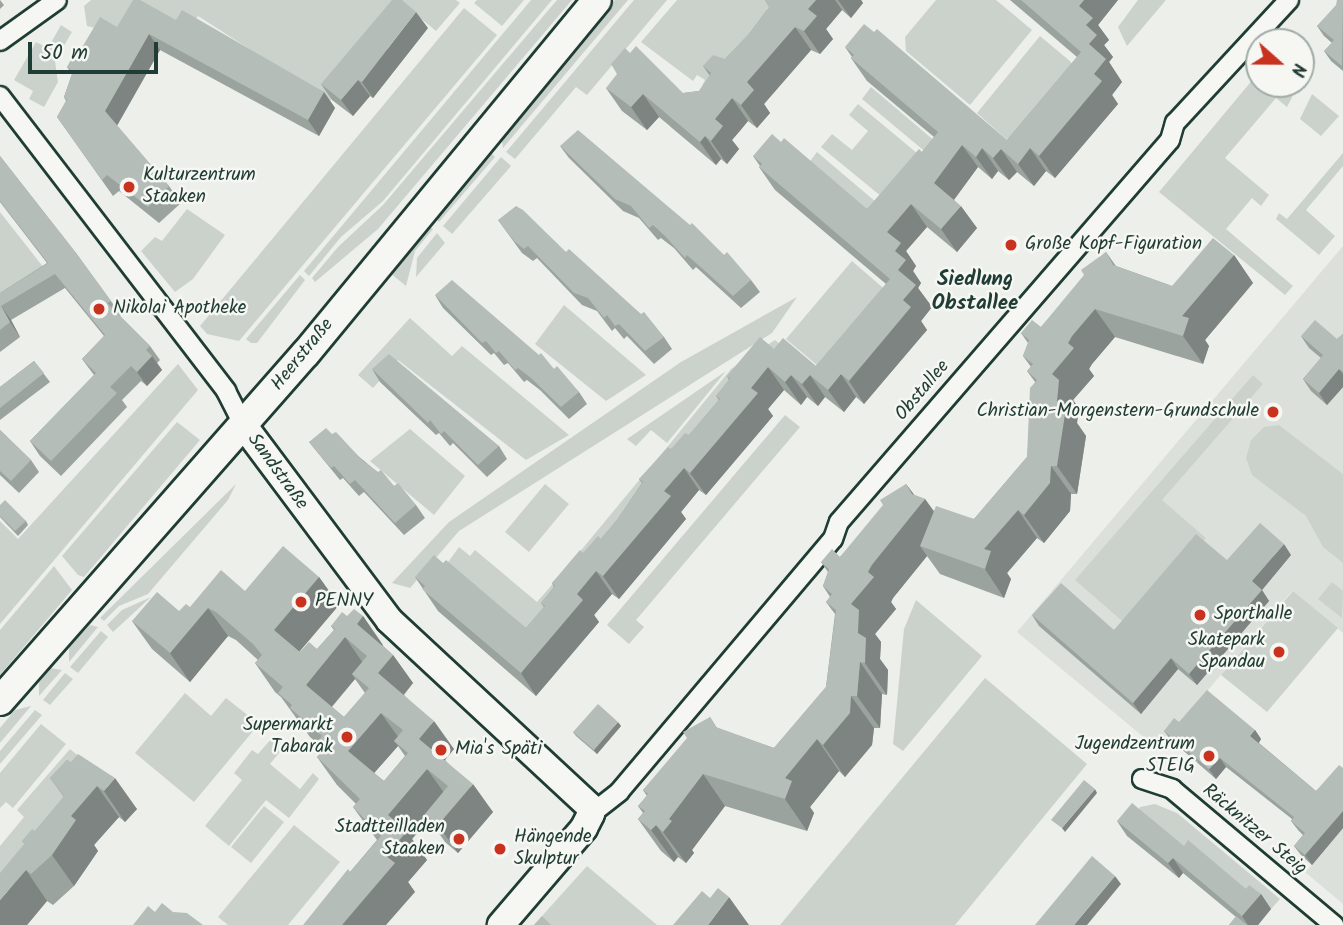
<!DOCTYPE html>
<meta charset="utf-8">
<style>
body{margin:0}
#map{position:relative;width:1343px;height:925px;overflow:hidden;background:#edefea;font-family:Kalam,sans-serif}
div>[style]{position:absolute}
.built>*{inset:0;background:#dce0db}
.green>*{inset:0;background:#cbd2cc}
.roads{filter:drop-shadow(2px 0 #1f3d34) drop-shadow(-2px 0 #1f3d34) drop-shadow(0 2px #1f3d34) drop-shadow(0 -2px #1f3d34)}
.street>*{height:18px;margin:-9px;padding:0 9px;transform-origin:9px;border-radius:9px;background:#f6f6f2}
.secondary>*{height:26px;margin:-13px;padding:0 13px;transform-origin:13px;border-radius:13px;background:#f6f6f2}
.primary>*{height:28px;margin:-14px;padding:0 14px;transform-origin:14px;border-radius:14px;background:#f6f6f2}
.wall>*{inset:0;background:#9ba39e}
.shaded-wall>*{inset:0;background:#7e8481}
.building>*{inset:0;background:#b4bdb8}
.dots>*{width:19px;height:19px;translate:-50% -50%;box-sizing:border-box;border:4px solid #f6f6f2;border-radius:50%}
span{translate:-50% -50%;white-space:nowrap;text-align:center;line-height:1.15;-webkit-text-stroke:5px #f6f6f2;paint-order:stroke}
.poi-label{font-size:19px;color:#1f3d34}
.left{translate:0 -50%;text-align:left}
.right{translate:-100% -50%;text-align:right}
.street-label{font-size:19px;color:#1f3d34}
.neighbourhood-label{font-size:21px;color:#1f3d34;font-weight:700}
.north{position:absolute;left:1245px;top:28px;width:70px;height:70px;box-sizing:border-box;background:#f6f6f2;border:2px solid #a0aca6;border-radius:50%;rotate:111deg;font-size:19px;font-weight:700;line-height:28px;text-align:center;color:#1f3d34}
.north::after{content:'';display:block;margin:auto;width:24px;height:32px;background:#c8321e;clip-path:polygon(50% 0,100% 100%,50% 72%,0 100%)}
.scale{position:absolute;left:28px;top:42px;width:130px;height:32px;box-sizing:border-box;border:4px solid #1f3d34;border-top:0;padding-left:9px;font-size:21px;line-height:24px;white-space:nowrap;color:#1f3d34;-webkit-text-stroke:5px #f6f6f2;paint-order:stroke}
</style>
<div id="map">
<div class="built">
<i style="clip-path:polygon(1343px 246px,1343px 633px,1292px 591px,1158px 749px,1017px 632px)"></i>
<i style="clip-path:polygon(1343px 777px,1343px 904px,1305px 872px,1312px 865px,1301px 855px,1312px 843px,1298px 830px)"></i>
</div>
<div class="green">
<i style="clip-path:polygon(91px 0,456px 0,460px 3px,436px 31px,408px 8px,330px 101px,198px 16px,187px 34px,111px 32px,87px 26px,84px 6px)"></i>
<i style="clip-path:polygon(477px 0,524px 0,502px 26px,474px 3px)"></i>
<i style="clip-path:polygon(531px 0,552px 0,383px 201px,341px 237px,309px 276px,304px 271px)"></i>
<i style="clip-path:polygon(557px 0,572px 0,378px 229px,315px 282px,312px 278px,338px 247px,383px 205px)"></i>
<i style="clip-path:polygon(615px 0,628px 0,503px 148px,501px 135px)"></i>
<i style="clip-path:polygon(634px 0,667px 0,587px 95px,576px 87px,515px 159px,506px 152px)"></i>
<i style="clip-path:polygon(677px 0,774px 0,767px 9px,776px 16px,709px 92px,702px 86px,705px 80px,697px 75px,693px 81px,641px 42px)"></i>
<i style="clip-path:polygon(936px 0,996px 0,1032px 30px,970px 105px,906px 51px,905px 37px)"></i>
<i style="clip-path:polygon(1138px 0,1166px 0,1127px 46px,1118px 27px)"></i>
<i style="clip-path:polygon(464px 8px,497px 35px,239px 341px,207px 334px,200px 326px)"></i>
<i style="clip-path:polygon(61px 25px,72px 32px,55px 61px,58px 82px,44px 107px,29px 99px,33px 91px,14px 80px,36px 42px,48px 48px)"></i>
<i style="clip-path:polygon(1040px 36px,1071px 62px,1073px 76px,1024px 136px,1006px 139px,977px 113px)"></i>
<i style="clip-path:polygon(1259px 72px,1259px 84px,1299px 84px,1287px 107px,1276px 98px,1225px 158px,1269px 195px,1261px 206px,1252px 198px,1226px 229px,1293px 286px,1285px 295px,1159px 192px)"></i>
<i style="clip-path:polygon(871px 87px,937px 143px,928px 154px,862px 99px)"></i>
<i style="clip-path:polygon(1312px 94px,1339px 116px,1321px 136px,1300px 119px)"></i>
<i style="clip-path:polygon(858px 104px,918px 154px,882px 197px,821px 147px,832px 134px,852px 150px,868px 131px,849px 115px)"></i>
<i style="clip-path:polygon(817px 152px,883px 208px,874px 219px,808px 164px)"></i>
<i style="clip-path:polygon(1343px 153px,1343px 166px,1306px 210px,1335px 236px,1319px 255px,1276px 219px,1279px 213px,1287px 219px)"></i>
<i style="clip-path:polygon(492px 154px,495px 157px,439px 222px,435px 217px,484px 155px)"></i>
<i style="clip-path:polygon(501px 157px,511px 166px,452px 234px,443px 226px)"></i>
<i style="clip-path:polygon(187px 209px,225px 235px,193px 279px,175px 292px,141px 251px,155px 237px,162px 241px)"></i>
<i style="clip-path:polygon(0 212px,51px 277px,0 310px)"></i>
<i style="clip-path:polygon(425px 225px,433px 229px,415px 251px,406px 286px,390px 273px)"></i>
<i style="clip-path:polygon(437px 233px,445px 243px,416px 277px,417px 258px)"></i>
<i style="clip-path:polygon(852px 261px,889px 293px,824px 371px,786px 339px)"></i>
<i style="clip-path:polygon(300px 275px,305px 280px,257px 343px,251px 343px,246px 339px)"></i>
<i style="clip-path:polygon(797px 297px,772px 333px,459px 531px,410px 588px,392px 583px,449px 522px,681px 362px)"></i>
<i style="clip-path:polygon(564px 305px,646px 375px,606px 401px,535px 344px)"></i>
<i style="clip-path:polygon(410px 318px,452px 356px,462px 346px,569px 435px,526px 460px,398px 360px,373px 388px,358px 375px)"></i>
<i style="clip-path:polygon(775px 340px,792px 354px,675px 478px,655px 462px,731px 369px)"></i>
<i style="clip-path:polygon(178px 364px,198px 390px,0 624px,0 521px,18px 539px)"></i>
<i style="clip-path:polygon(726px 371px,667px 443px,651px 430px,636px 446px,627px 439px)"></i>
<i style="clip-path:polygon(1253px 375px,1263px 384px,1162px 500px,1206px 538px,1129px 627px,1075px 580px)"></i>
<i style="clip-path:polygon(785px 415px,800px 427px,636px 620px,644px 627px,629px 644px,607px 625px)"></i>
<i style="clip-path:polygon(177px 422px,200px 440px,84px 577px,78px 575px,62px 556px)"></i>
<i style="clip-path:polygon(1279px 425px,1343px 474px,1343px 563px,1323px 547px,1306px 516px,1252px 475px,1246px 458px,1251px 440px,1264px 427px)"></i>
<i style="clip-path:polygon(410px 429px,465px 476px,434px 515px,370px 461px)"></i>
<i style="clip-path:polygon(650px 467px,664px 479px,652px 508px,573px 560px)"></i>
<i style="clip-path:polygon(236px 484px,228px 500px,148px 594px,119px 606px,104px 621px,100px 618px)"></i>
<i style="clip-path:polygon(545px 484px,569px 504px,529px 552px,505px 532px)"></i>
<i style="clip-path:polygon(459px 547px,470px 556px,475px 550px,537px 602px,563px 572px,530px 636px,446px 565px)"></i>
<i style="clip-path:polygon(54px 566px,72px 590px,0 675px,0 630px)"></i>
<i style="clip-path:polygon(1332px 582px,1343px 591px,1342px 618px,1318px 599px)"></i>
<i style="clip-path:polygon(1293px 591px,1338px 628px,1267px 712px,1221px 675px)"></i>
<i style="clip-path:polygon(151px 597px,113px 632px,107px 625px,122px 610px)"></i>
<i style="clip-path:polygon(916px 600px,982px 656px,903px 751px,893px 744px,904px 629px)"></i>
<i style="clip-path:polygon(90px 625px,98px 627px,69px 662px,69px 646px)"></i>
<i style="clip-path:polygon(101px 631px,108px 637px,78px 673px,70px 667px)"></i>
<i style="clip-path:polygon(50px 668px,62px 670px,39px 696px,39px 683px)"></i>
<i style="clip-path:polygon(65px 673px,73px 679px,50px 705px,43px 700px)"></i>
<i style="clip-path:polygon(985px 678px,1087px 764px,955px 925px,780px 925px)"></i>
<i style="clip-path:polygon(185px 693px,211px 716px,226px 698px,259px 724px,194px 802px,135px 753px)"></i>
<i style="clip-path:polygon(31px 706px,0 743px,0 728px,15px 710px)"></i>
<i style="clip-path:polygon(35px 710px,42px 715px,0 764px,0 751px)"></i>
<i style="clip-path:polygon(41px 724px,66px 744px,13px 808px,6px 802px,0 808px,0 773px)"></i>
<i style="clip-path:polygon(272px 738px,283px 748px,270px 764px,300px 789px,313px 773px,319px 779px,289px 818px,266px 800px,229px 846px,205px 826px,242px 780px,234px 773px,252px 750px,258px 754px)"></i>
<i style="clip-path:polygon(70px 749px,94px 769px,79px 822px,18px 894px,0 890px,0 846px,24px 817px,17px 810px)"></i>
<i style="clip-path:polygon(1155px 804px,1177px 813px,1280px 899px,1271px 909px,1131px 827px,1140px 807px)"></i>
<i style="clip-path:polygon(264px 806px,284px 822px,251px 863px,231px 847px)"></i>
<i style="clip-path:polygon(294px 825px,340px 862px,288px 925px,228px 925px,218px 917px)"></i>
<i style="clip-path:polygon(587px 866px,657px 925px,534px 925px)"></i>
</div>
<div class="roads">
<div class="street">
<i style="left:0;top:41px;width:70px;rotate:-35.7deg"></i>
<i style="left:0;top:96px;width:372px;rotate:52.5deg"></i>
<i style="left:226px;top:391px;width:39px;rotate:63deg"></i>
<i style="left:1142px;top:779px;width:32px;rotate:18deg"></i>
<i style="left:1172px;top:789px;width:212px;rotate:40deg"></i>
<i style="left:591px;top:814px;width:36px;rotate:-38deg"></i>
<i style="left:619px;top:792px;width:331px;rotate:-49.8deg"></i>
<i style="left:833px;top:539px;width:18px;rotate:-71deg"></i>
<i style="left:839px;top:522px;width:505px;rotate:-49.09deg"></i>
<i style="left:1170px;top:140px;width:18px;rotate:-74deg"></i>
<i style="left:1175px;top:123px;width:168px;rotate:-47.2deg"></i>
</div>
<div class="secondary">
<i style="left:244px;top:426px;width:242px;rotate:53.2deg"></i>
<i style="left:389px;top:620px;width:273px;rotate:42.9deg"></i>
<i style="left:589px;top:806px;width:8px;rotate:76deg"></i>
<i style="left:591px;top:814px;width:16px;rotate:117deg"></i>
<i style="left:584px;top:828px;width:128px;rotate:130.6deg"></i>
</div>
<div class="primary">
<i style="left:0;top:701px;width:463px;rotate:-48.7deg"></i>
<i style="left:306px;top:353px;width:457px;rotate:-50.5deg"></i>
</div>
</div>
<div class="wall">
<i style="clip-path:polygon(0 0,4px 5px,0 9px)"></i>
<i style="clip-path:polygon(765px 0,861px 0,863px 3px,851px 18px,842px 10px,826px 29px,833px 39px,820px 54px,811px 50px,764px 104px,770px 113px,757px 128px,748px 121px,740px 131px,732px 140px,739px 149px,727px 164px,721px 159px,716px 165px,659px 117px,647px 130px,622px 111px,606px 88px,683px 93px,699px 91px,710px 76px,703px 66px,725px 59px,749px 34px,769px 7px)"></i>
<i style="clip-path:polygon(1010px 0,1118px 0,1098px 25px,1109px 40px,1104px 45px,1113px 57px,1109px 62px,1122px 82px,1112px 95px,1118px 104px,1055px 178px,1046px 171px,1034px 186px,1017px 172px,1009px 180px,998px 171px,992px 179px,978px 167px,954px 200px,977px 228px,957px 252px,927px 227px,906px 251px,916px 266px,913px 271px,921px 283px,918px 288px,932px 307px,921px 321px,927px 330px,864px 404px,856px 397px,844px 412px,825px 397px,818px 406px,807px 397px,801px 405px,784px 390px,768px 409px,773px 416px,706px 495px,699px 490px,681px 512px,686px 519px,619px 599px,612px 594px,594px 615px,599px 622px,536px 696px,438px 611px,415px 577px,443px 563px,526px 628px,544px 607px,541px 603px,554px 587px,552px 583px,583px 553px,601px 539px,617px 520px,642px 483px,639px 479px,671px 449px,689px 435px,719px 400px,716px 396px,729px 380px,727px 376px,774px 349px,816px 366px,886px 284px,775px 190px,759px 167px,760px 166px,753px 156px,867px 209px,922px 152px,934px 137px,867px 81px,851px 58px,852px 57px,845px 47px,1007px 140px,1077px 57px)"></i>
<i style="clip-path:polygon(1343px 0,1343px 71px,1331px 61px,1324px 51px,1332px 43px,1324px 36px,1317px 26px)"></i>
<i style="clip-path:polygon(176px 20px,324px 92px,335px 108px,319px 136px,160px 50px,117px 126px,169px 186px,181px 203px,159px 223px,119px 191px,113px 196px,57px 117px,66px 101px,64px 97px,72px 74px,67px 67px,77px 56px,117px 27px)"></i>
<i style="clip-path:polygon(428px 28px,373px 98px,370px 96px,353px 116px,332px 100px,321px 84px)"></i>
<i style="clip-path:polygon(560px 146px,724px 255px,751px 280px,760px 292px,741px 308px,696px 267px,693px 270px,674px 248px,661px 238px,658px 240px,639px 218px,623px 211px,569px 158px)"></i>
<i style="clip-path:polygon(0 156px,76px 253px,121px 315px,120px 316px,150px 346px,160px 360px,157px 363px,162px 370px,147px 386px,141px 381px,122px 400px,127px 407px,61px 476px,40px 456px,30px 441px,94px 375px,82px 359px,104px 336px,65px 288px,11px 320px,20px 337px,0 352px,0 293px,47px 263px,0 202px)"></i>
<i style="clip-path:polygon(498px 220px,566px 252px,664px 337px,672px 349px,654px 364px,627px 336px,624px 339px,615px 328px,612px 331px,597px 311px,582px 305px,537px 258px,533px 261px,522px 253px)"></i>
<i style="clip-path:polygon(1106px 252px,1116px 266px,1172px 286px,1234px 255px,1253px 283px,1205px 340px,1209px 346px,1203px 364px,1115px 337px,1092px 364px,1089px 369px,1094px 376px,1073px 400px,1079px 408px,1077px 423px,1086px 436px,1077px 494px,1071px 494px,1070px 511px,1044px 543px,1037px 538px,1007px 573px,1011px 579px,1004px 598px,940px 574px,927px 556px,893px 598px,891px 602px,896px 609px,875px 634px,881px 642px,880px 659px,888px 670px,887px 695px,882px 694px,880px 728px,874px 728px,872px 745px,845px 777px,839px 771px,810px 807px,814px 813px,807px 831px,725px 806px,692px 850px,694px 853px,686px 863px,678px 857px,674px 862px,661px 851px,638px 819px,643px 813px,638px 806px,647px 796px,643px 790px,710px 717px,717px 728px,774px 748px,826px 687px,835px 614px,826px 602px,830px 597px,823px 586px,828px 572px,821px 562px,840px 557px,906px 484px,914px 495px,925px 499px,934px 511px,974px 519px,1027px 457px,1035px 382px,1027px 371px,1031px 367px,1023px 356px,1028px 343px,1021px 333px,1041px 327px)"></i>
<i style="clip-path:polygon(435px 295px,554px 369px,579px 392px,587px 404px,569px 419px,540px 390px,527px 380px,524px 382px,508px 363px,504px 365px,494px 353px,491px 355px,443px 308px)"></i>
<i style="clip-path:polygon(1343px 334px,1343px 387px,1327px 405px,1311px 391px,1303px 379px,1321px 358px,1309px 348px,1301px 336px,1337px 339px)"></i>
<i style="clip-path:polygon(34px 361px,50px 382px,0 420px,0 387px)"></i>
<i style="clip-path:polygon(372px 369px,499px 446px,507px 459px,487px 477px,453px 443px,450px 446px,439px 433px,436px 435px,380px 382px)"></i>
<i style="clip-path:polygon(0 430px,31px 460px,39px 472px,19px 493px,0 475px)"></i>
<i style="clip-path:polygon(332px 434px,394px 486px,416px 505px,425px 518px,404px 535px,364px 492px,359px 496px,343px 478px,340px 480px,309px 442px)"></i>
<i style="clip-path:polygon(0 505px,26px 521px,28px 525px,18px 536px,0 517px)"></i>
<i style="clip-path:polygon(1291px 555px,1262px 590px,1269px 601px,1197px 685px,1178px 669px,1141px 714px,1039px 626px,1032px 615px,1114px 630px,1227px 560px)"></i>
<i style="clip-path:polygon(evenodd,319px 577px,339px 605px,299px 652px,317px 649px,334px 630px,331px 626px,347px 616px,363px 616px,382px 645px,393px 655px,413px 683px,404px 695px,454px 749px,445px 760px,493px 812px,458px 853px,445px 842px,429px 819px,412px 839px,427px 860px,408px 882px,415px 892px,350px 872px,377px 840px,353px 807px,356px 804px,337px 785px,317px 757px,321px 753px,315px 744px,316px 742px,310px 737px,281px 697px,275px 692px,255px 663px,258px 660px,236px 640px,228px 636px,190px 682px,152px 649px,132px 621px,179px 611px,245px 591px,319px 577px,355px 679px,365px 693px,344px 717px,332px 707px,355px 679px,319px 577px,398px 746px,405px 756px,384px 781px,374px 773px,398px 746px)"></i>
<i style="clip-path:polygon(1179px 722px,1255px 730px,1261px 739px,1259px 743px,1316px 791px,1343px 768px,1343px 828px,1312px 865px,1301px 855px,1294px 846px,1303px 835px,1298px 830px,1291px 821px,1292px 819px,1226px 767px,1216px 779px,1171px 740px,1164px 731px)"></i>
<i style="clip-path:polygon(621px 726px,597px 754px,576px 736px,573px 732px)"></i>
<i style="clip-path:polygon(67px 760px,137px 809px,125px 822px,119px 817px,94px 845px,98px 851px,74px 886px,53px 905px,47px 901px,27px 925px,0 925px,25px 844px,22px 841px,35px 831px,64px 797px,50px 778px)"></i>
<i style="clip-path:polygon(1117px 821px,1246px 889px,1261px 894px,1271px 909px,1258px 925px,1229px 925px,1236px 917px,1183px 873px,1179px 878px,1127px 836px)"></i>
</div>
<div class="shaded-wall">
<i style="clip-path:polygon(816px 0,835px 0,842px 10px,826px 29px,833px 39px,820px 54px,804px 31px,808px 9px)"></i>
<i style="clip-path:polygon(838px 0,861px 0,863px 3px,851px 18px)"></i>
<i style="clip-path:polygon(1084px 0,1118px 0,1098px 25px,1109px 40px,1104px 45px,1113px 57px,1109px 62px,1122px 82px,1112px 95px,1118px 104px,1055px 178px,1039px 156px,1094px 74px,1086px 25px,1079px 6px)"></i>
<i style="clip-path:polygon(416px 12px,428px 28px,373px 98px,362px 82px)"></i>
<i style="clip-path:polygon(795px 27px,811px 50px,764px 104px,770px 113px,757px 128px,741px 105px,747px 82px)"></i>
<i style="clip-path:polygon(149px 34px,160px 50px,116px 127px,105px 111px)"></i>
<i style="clip-path:polygon(358px 80px,370px 96px,353px 116px,341px 100px)"></i>
<i style="clip-path:polygon(324px 92px,335px 108px,319px 136px,308px 120px)"></i>
<i style="clip-path:polygon(643px 94px,659px 117px,647px 130px,631px 107px)"></i>
<i style="clip-path:polygon(732px 98px,748px 121px,732px 140px,739px 149px,727px 164px,711px 141px,715px 119px)"></i>
<i style="clip-path:polygon(705px 136px,721px 159px,716px 165px,700px 142px)"></i>
<i style="clip-path:polygon(962px 145px,978px 167px,950px 205px,934px 183px)"></i>
<i style="clip-path:polygon(982px 148px,998px 171px,992px 179px,976px 157px)"></i>
<i style="clip-path:polygon(1030px 148px,1046px 171px,1034px 186px,1018px 164px)"></i>
<i style="clip-path:polygon(1001px 149px,1017px 172px,1009px 180px,993px 158px)"></i>
<i style="clip-path:polygon(911px 204px,927px 227px,906px 251px,916px 266px,913px 271px,921px 283px,918px 288px,932px 307px,921px 321px,927px 330px,864px 404px,849px 381px,903px 300px,895px 251px,887px 232px)"></i>
<i style="clip-path:polygon(961px 206px,977px 228px,957px 252px,941px 229px)"></i>
<i style="clip-path:polygon(1234px 255px,1253px 283px,1205px 340px,1209px 346px,1203px 364px,1183px 336px,1182px 316px)"></i>
<i style="clip-path:polygon(1px 306px,11px 320px,20px 337px,10px 322px)"></i>
<i style="clip-path:polygon(1095px 309px,1115px 337px,1092px 364px,1089px 369px,1094px 376px,1073px 400px,1079px 408px,1077px 423px,1086px 436px,1077px 494px,1057px 466px,1057px 402px,1052px 374px,1072px 336px)"></i>
<i style="clip-path:polygon(152px 356px,162px 370px,147px 386px,137px 372px)"></i>
<i style="clip-path:polygon(768px 367px,784px 390px,768px 409px,773px 416px,706px 495px,690px 473px,751px 388px)"></i>
<i style="clip-path:polygon(1339px 369px,1343px 374px,1343px 387px,1327px 405px,1319px 393px)"></i>
<i style="clip-path:polygon(841px 374px,856px 397px,844px 412px,828px 390px)"></i>
<i style="clip-path:polygon(791px 375px,807px 397px,801px 405px,785px 382px)"></i>
<i style="clip-path:polygon(810px 375px,825px 397px,818px 406px,802px 384px)"></i>
<i style="clip-path:polygon(1051px 466px,1071px 494px,1070px 511px,1044px 543px,1024px 515px)"></i>
<i style="clip-path:polygon(684px 468px,699px 490px,681px 512px,686px 519px,619px 599px,603px 576px,664px 491px)"></i>
<i style="clip-path:polygon(906px 484px,921px 504px,925px 499px,947px 531px,920px 546px,927px 556px,893px 598px,891px 602px,896px 609px,875px 634px,881px 642px,880px 659px,888px 670px,887px 695px,865px 663px,851px 604px,868px 572px,912px 494px)"></i>
<i style="clip-path:polygon(1018px 510px,1037px 538px,1007px 573px,1011px 579px,1004px 598px,985px 569px,984px 549px)"></i>
<i style="clip-path:polygon(1284px 544px,1291px 555px,1262px 590px,1269px 601px,1197px 685px,1189px 674px,1252px 581px)"></i>
<i style="clip-path:polygon(596px 571px,612px 594px,594px 615px,599px 622px,536px 696px,521px 673px,577px 594px)"></i>
<i style="clip-path:polygon(319px 577px,339px 605px,294px 658px,274px 630px)"></i>
<i style="clip-path:polygon(208px 608px,228px 636px,190px 682px,170px 653px)"></i>
<i style="clip-path:polygon(363px 616px,383px 645px,377px 652px,357px 624px)"></i>
<i style="clip-path:polygon(345px 637px,365px 666px,352px 674px,355px 679px,326px 713px,306px 685px)"></i>
<i style="clip-path:polygon(393px 655px,413px 683px,398px 701px,378px 673px)"></i>
<i style="clip-path:polygon(1171px 658px,1178px 669px,1141px 714px,1133px 703px)"></i>
<i style="clip-path:polygon(860px 662px,882px 694px,880px 728px,857px 696px)"></i>
<i style="clip-path:polygon(851px 696px,874px 728px,872px 745px,845px 777px,823px 745px)"></i>
<i style="clip-path:polygon(381px 713px,401px 741px,394px 741px,398px 746px,368px 780px,348px 751px)"></i>
<i style="clip-path:polygon(434px 721px,454px 749px,439px 767px,419px 739px)"></i>
<i style="clip-path:polygon(618px 722px,621px 726px,597px 754px,594px 750px)"></i>
<i style="clip-path:polygon(1255px 730px,1261px 739px,1257px 745px,1250px 736px)"></i>
<i style="clip-path:polygon(817px 739px,839px 771px,810px 807px,814px 813px,807px 831px,785px 799px,785px 778px)"></i>
<i style="clip-path:polygon(1220px 758px,1226px 767px,1216px 779px,1209px 769px)"></i>
<i style="clip-path:polygon(427px 769px,447px 797px,425px 814px,429px 819px,412px 839px,427px 860px,408px 882px,415px 892px,386px 925px,342px 925px,386px 856px,388px 815px)"></i>
<i style="clip-path:polygon(703px 774px,725px 806px,692px 850px,694px 853px,686px 863px,663px 832px,669px 819px)"></i>
<i style="clip-path:polygon(115px 778px,137px 809px,125px 822px,104px 791px)"></i>
<i style="clip-path:polygon(473px 784px,493px 812px,458px 853px,438px 825px)"></i>
<i style="clip-path:polygon(97px 786px,119px 817px,94px 845px,98px 851px,74px 886px,52px 855px,71px 816px)"></i>
<i style="clip-path:polygon(1095px 789px,1097px 793px,1065px 832px,1062px 828px)"></i>
<i style="clip-path:polygon(1343px 811px,1343px 828px,1312px 865px,1305px 855px)"></i>
<i style="clip-path:polygon(656px 825px,678px 857px,674px 862px,651px 830px)"></i>
<i style="clip-path:polygon(1173px 858px,1183px 873px,1179px 878px,1168px 863px)"></i>
<i style="clip-path:polygon(26px 870px,47px 901px,27px 925px,0 925px,0 900px)"></i>
<i style="clip-path:polygon(1115px 876px,1121px 884px,1087px 925px,1074px 925px)"></i>
<i style="clip-path:polygon(1261px 894px,1271px 909px,1258px 925px,1248px 925px,1242px 916px)"></i>
<i style="clip-path:polygon(729px 897px,749px 925px,708px 925px)"></i>
</div>
<div class="building">
<i style="clip-path:polygon(133px 0,140px 0,176px 20px,182px 10px,324px 92px,308px 120px,149px 34px,105px 111px,169px 186px,148px 207px,107px 175px,102px 180px,57px 117px,67px 100px,64px 97px,73px 71px,67px 67px,74px 54px,77px 56px,100px 17px,117px 27px)"></i>
<i style="clip-path:polygon(392px 0,402px 0,416px 12px,362px 82px,358px 80px,341px 100px,321px 84px)"></i>
<i style="clip-path:polygon(765px 0,816px 0,808px 9px,817px 16px,804px 31px,795px 27px,747px 82px,754px 90px,741px 105px,732px 98px,724px 108px,715px 119px,723px 126px,711px 141px,705px 136px,700px 142px,643px 94px,631px 107px,606px 88px,617px 74px,611px 64px,625px 48px,630px 53px,636px 46px,683px 93px,699px 91px,711px 73px,703px 66px,713px 55px,725px 59px,749px 34px,769px 7px)"></i>
<i style="clip-path:polygon(1021px 0,1084px 0,1079px 6px,1093px 18px,1086px 25px,1097px 35px,1089px 44px,1106px 59px,1094px 74px,1102px 81px,1039px 156px,1030px 148px,1018px 164px,1001px 149px,993px 158px,982px 148px,976px 157px,962px 145px,934px 183px,961px 206px,941px 229px,911px 204px,887px 232px,901px 243px,895px 251px,906px 260px,898px 270px,916px 285px,903px 300px,911px 307px,849px 381px,841px 374px,828px 390px,810px 375px,802px 384px,791px 375px,785px 382px,768px 367px,751px 388px,758px 393px,690px 473px,684px 468px,664px 491px,671px 496px,603px 576px,596px 571px,577px 594px,583px 600px,521px 673px,422px 589px,425px 586px,415px 577px,434px 555px,443px 563px,446px 560px,526px 628px,545px 606px,541px 603px,555px 586px,552px 583px,580px 550px,583px 553px,598px 536px,601px 539px,617px 520px,643px 482px,639px 479px,668px 447px,671px 449px,685px 433px,689px 435px,720px 399px,716px 396px,730px 379px,727px 376px,760px 337px,774px 349px,783px 338px,816px 366px,890px 279px,759px 167px,762px 164px,753px 156px,772px 134px,781px 142px,784px 138px,867px 209px,919px 149px,922px 152px,938px 132px,851px 58px,854px 55px,845px 47px,864px 24px,874px 32px,877px 29px,1007px 140px,1081px 52px)"></i>
<i style="clip-path:polygon(1337px 0,1343px 0,1342px 66px,1324px 51px,1334px 40px,1317px 26px,1336px 5px)"></i>
<i style="clip-path:polygon(578px 130px,690px 225px,692px 223px,724px 255px,727px 252px,751px 280px,733px 296px,687px 255px,685px 258px,665px 236px,653px 225px,649px 228px,631px 206px,615px 199px,560px 146px)"></i>
<i style="clip-path:polygon(0 156px,76px 253px,111px 301px,107px 303px,150px 346px,146px 350px,152px 356px,137px 372px,131px 366px,110px 387px,117px 393px,51px 461px,30px 441px,96px 373px,82px 359px,105px 335px,55px 274px,1px 306px,10px 322px,0 330px,0 293px,48px 263px,0 201px)"></i>
<i style="clip-path:polygon(516px 206px,523px 210px,566px 252px,569px 249px,641px 314px,644px 312px,664px 337px,645px 351px,619px 324px,615px 326px,607px 315px,604px 318px,588px 298px,574px 293px,528px 246px,524px 249px,514px 241px,498px 220px)"></i>
<i style="clip-path:polygon(1213px 238px,1234px 255px,1182px 316px,1189px 318px,1183px 336px,1095px 309px,1072px 336px,1068px 343px,1074px 348px,1052px 374px,1059px 380px,1057px 402px,1066px 408px,1057px 466px,1051px 466px,1050px 483px,1024px 515px,1018px 510px,984px 549px,991px 551px,985px 569px,920px 546px,936px 506px,974px 519px,1027px 457px,1030px 388px,1037px 380px,1027px 371px,1033px 364px,1023px 356px,1029px 340px,1021px 333px,1032px 320px,1041px 327px,1084px 275px,1081px 270px,1106px 252px,1113px 265px,1172px 286px)"></i>
<i style="clip-path:polygon(452px 280px,539px 355px,541px 353px,554px 369px,557px 366px,579px 392px,561px 407px,531px 378px,518px 368px,515px 370px,499px 351px,496px 353px,486px 341px,482px 343px,435px 295px)"></i>
<i style="clip-path:polygon(1315px 320px,1337px 339px,1343px 334px,1343px 372px,1339px 369px,1319px 393px,1303px 379px,1323px 355px,1301px 336px)"></i>
<i style="clip-path:polygon(389px 354px,499px 446px,478px 465px,444px 431px,441px 434px,430px 420px,428px 423px,372px 369px)"></i>
<i style="clip-path:polygon(34px 361px,44px 373px,0 408px,0 387px)"></i>
<i style="clip-path:polygon(326px 428px,332px 434px,336px 432px,363px 461px,378px 472px,381px 470px,394px 486px,398px 483px,416px 505px,395px 523px,355px 480px,350px 484px,334px 466px,331px 468px,309px 442px)"></i>
<i style="clip-path:polygon(0 430px,31px 460px,11px 481px,0 471px)"></i>
<i style="clip-path:polygon(906px 484px,912px 494px,925px 499px,871px 566px,868px 572px,874px 577px,851px 604px,859px 610px,858px 633px,866px 638px,865px 663px,860px 662px,857px 696px,851px 696px,850px 713px,823px 745px,817px 739px,785px 778px,792px 781px,785px 799px,703px 774px,669px 819px,672px 821px,663px 832px,656px 825px,651px 830px,638px 819px,645px 811px,638px 806px,648px 794px,643px 790px,687px 738px,683px 732px,710px 717px,716px 727px,774px 748px,826px 687px,836px 610px,826px 602px,832px 594px,823px 586px,829px 569px,821px 562px,832px 549px,840px 557px,883px 505px,880px 500px)"></i>
<i style="clip-path:polygon(5px 500px,26px 521px,15px 531px,0 516px,0 505px)"></i>
<i style="clip-path:polygon(1260px 523px,1284px 544px,1252px 581px,1262px 590px,1189px 674px,1171px 658px,1133px 703px,1032px 615px,1061px 583px,1114px 630px,1196px 534px,1227px 560px)"></i>
<i style="clip-path:polygon(evenodd,283px 546px,319px 577px,274px 630px,300px 652px,309px 642px,317px 649px,335px 629px,331px 626px,342px 612px,347px 616px,354px 609px,363px 616px,357px 624px,393px 655px,378px 673px,434px 721px,419px 739px,473px 784px,438px 825px,425px 814px,448px 786px,427px 769px,388px 815px,407px 831px,386px 856px,395px 863px,342px 925px,303px 925px,348px 869px,350px 872px,381px 836px,353px 807px,360px 799px,317px 757px,322px 751px,315px 744px,322px 736px,290px 708px,292px 705px,278px 693px,283px 687px,255px 663px,262px 655px,253px 644px,216px 612px,208px 608px,170px 653px,132px 621px,157px 592px,179px 611px,186px 604px,190px 607px,221px 570px,245px 591px,283px 546px,345px 637px,367px 656px,352px 674px,369px 688px,344px 717px,306px 685px,345px 637px,283px 546px,381px 713px,403px 730px,394px 741px,408px 753px,384px 781px,348px 751px,381px 713px)"></i>
<i style="clip-path:polygon(1207px 690px,1255px 730px,1250px 736px,1316px 791px,1339px 765px,1343px 768px,1343px 811px,1305px 855px,1294px 846px,1305px 833px,1291px 821px,1294px 817px,1220px 758px,1209px 769px,1164px 731px,1174px 718px,1179px 722px)"></i>
<i style="clip-path:polygon(598px 704px,618px 722px,594px 750px,573px 732px)"></i>
<i style="clip-path:polygon(78px 754px,115px 778px,104px 791px,97px 786px,71px 816px,76px 820px,52px 855px,31px 874px,26px 870px,0 900px,0 873px,25px 843px,22px 841px,32px 829px,35px 831px,64px 796px,50px 778px,67px 760px,71px 762px)"></i>
<i style="clip-path:polygon(1084px 780px,1095px 789px,1062px 828px,1051px 820px)"></i>
<i style="clip-path:polygon(1132px 803px,1184px 846px,1188px 840px,1246px 889px,1249px 885px,1261px 894px,1242px 916px,1173px 858px,1168px 863px,1117px 821px)"></i>
<i style="clip-path:polygon(1092px 856px,1115px 876px,1074px 925px,1035px 925px)"></i>
<i style="clip-path:polygon(718px 888px,729px 897px,708px 925px,673px 925px,702px 891px,710px 898px)"></i>
<i style="clip-path:polygon(162px 903px,173px 912px,187px 913px,203px 925px,133px 925px,148px 906px,155px 912px)"></i>
<i style="clip-path:polygon(542px 916px,551px 925px,534px 925px)"></i>
<i style="clip-path:polygon(1236px 916px,1247px 925px,1229px 925px)"></i>
</div>
<div class="dots">
<i style="left:129px;top:187px;background:#c8321e"></i>
<i style="left:1011px;top:245px;background:#c8321e"></i>
<i style="left:99px;top:309px;background:#c8321e"></i>
<i style="left:1273px;top:412px;background:#c8321e"></i>
<i style="left:301px;top:602px;background:#c8321e"></i>
<i style="left:1200px;top:615px;background:#c8321e"></i>
<i style="left:1279px;top:652px;background:#c8321e"></i>
<i style="left:347px;top:737px;background:#c8321e"></i>
<i style="left:441px;top:750px;background:#c8321e"></i>
<i style="left:1209px;top:756px;background:#c8321e"></i>
<i style="left:459px;top:839px;background:#c8321e"></i>
<i style="left:500px;top:849px;background:#c8321e"></i>
</div>
<div class="poi-label">
<span class="left" style="left:143px;top:187px">Kulturzentrum<br>Staaken</span>
<span class="left" style="left:1025px;top:245px">Große Kopf-Figuration</span>
<span class="left" style="left:113px;top:309px">Nikolai Apotheke</span>
<span class="right" style="left:1259px;top:412px">Christian-Morgenstern-Grundschule</span>
<span class="left" style="left:315px;top:602px">PENNY</span>
<span class="left" style="left:1214px;top:615px">Sporthalle</span>
<span class="right" style="left:1265px;top:652px">Skatepark<br>Spandau</span>
<span class="right" style="left:333px;top:737px">Supermarkt<br>Tabarak</span>
<span class="right" style="left:1195px;top:756px">Jugendzentrum<br>STEIG</span>
<span class="left" style="left:455px;top:750px">Mia's Späti</span>
<span class="right" style="left:445px;top:839px">Stadtteilladen<br>Staaken</span>
<span class="left" style="left:514px;top:849px">Hängende<br>Skulptur</span>
</div>
<div class="street-label">
<span style="left:303px;top:355px;rotate:-51deg">Heerstraße</span>
<span style="left:923px;top:391px;rotate:-50deg">Obstallee</span>
<span style="left:277px;top:472px;rotate:54deg">Sandstraße</span>
<span style="left:1254px;top:830px;rotate:40deg">Räcknitzer Steig</span>
</div>
<div class="neighbourhood-label">
<span style="left:975px;top:292px">Siedlung<br>Obstallee</span>
</div>
<div class="north">N</div>
<div class="scale">50 m</div>
</div>
